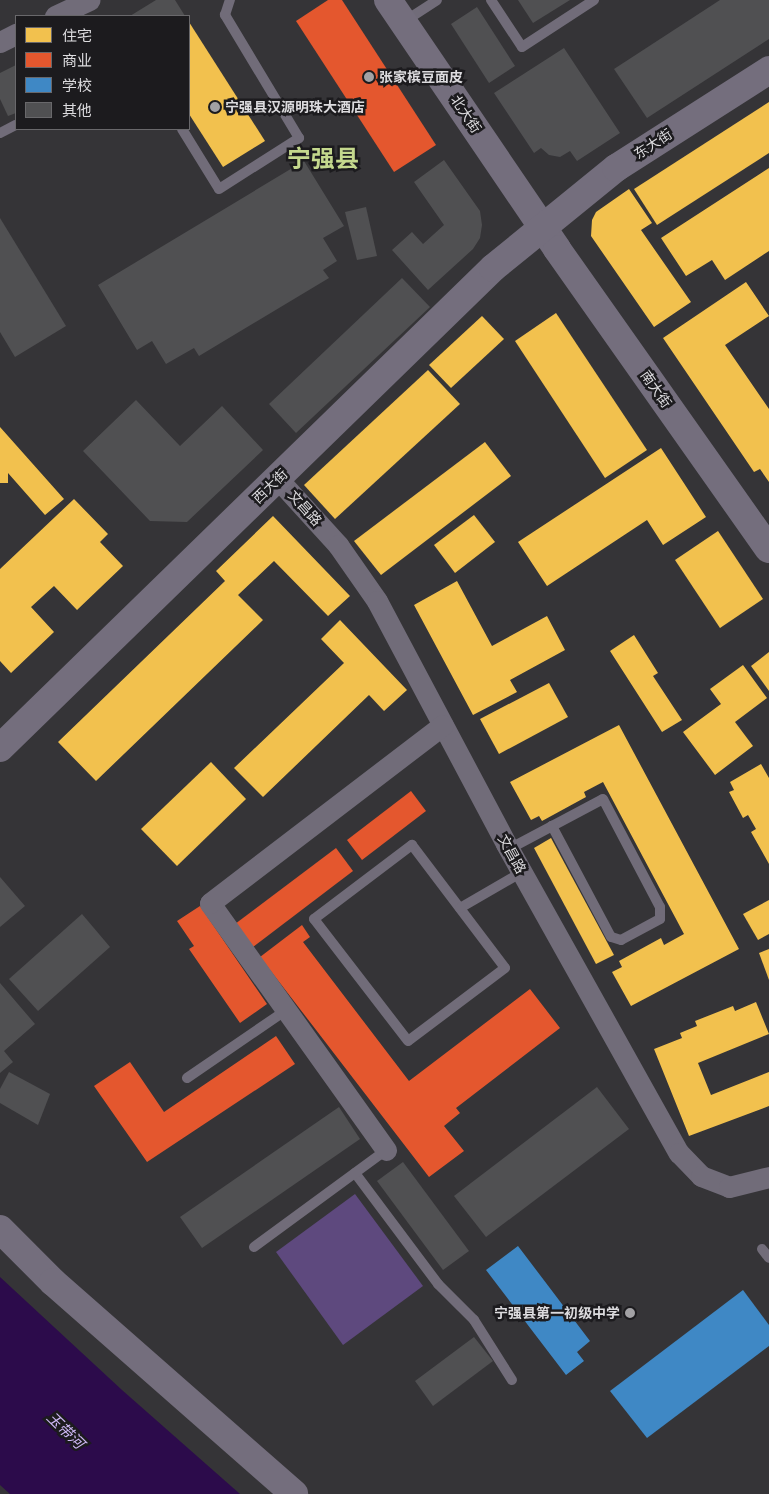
<!DOCTYPE html>
<meta charset="utf-8">
<style>
body{margin:0}
#map{position:relative;width:769px;height:1494px;overflow:hidden;background:#353437;font-family:Cabin,"Noto Sans SC",sans-serif}
div>[style]{position:absolute}
.green>*{inset:0;background:#5e497e}
.water>*{inset:0;background:#2c0b4b}
.homes>*{inset:0;background:#f2c14e}
.shops>*{inset:0;background:#e4572e}
.schools>*{inset:0;background:#3f88c5}
.building>*{inset:0;background:#505052}
.lane>*{height:10px;margin:-5px;padding:0 5px;transform-origin:5px;border-radius:5px;background:#716c79}
.street>*{height:21px;margin:-10.5px;padding:0 10.5px;transform-origin:10.5px;border-radius:10.5px;background:#716c79}
.secondary>*{height:28px;margin:-14px;padding:0 14px;transform-origin:14px;border-radius:14px;background:#746e7d}
.dots>*{width:14px;height:14px;translate:-50% -50%;box-sizing:border-box;border:2px solid #1c1b1e;border-radius:50%}
span{translate:-50% -50%;white-space:nowrap;text-align:center;line-height:1.15;-webkit-text-stroke:5px #1c1b1e;paint-order:stroke}
.poi-label{font-size:14px;color:#dcdbde;font-weight:700}
.left{translate:0 -50%;text-align:left}
.right{translate:-100% -50%;text-align:right}
.street-label{font-size:14px;color:#dcdbde}
.water-label{font-size:15px;color:#ceb8f5;font-style:italic}
.town-label{font-size:24px;color:#c4d88d;font-weight:700}
.legend{position:absolute;left:15px;top:15px;width:175px;height:115px;box-sizing:border-box;background:#1c1b1e;border:1px solid #69686b;margin:0;padding:6px 9px;list-style:none;font-size:15px;color:#dcdbde}
.legend li{display:flex;align-items:center;gap:10px;height:25px}
.legend b{width:25px;border:1px solid #69686b}
</style>
<div id="map">
<div class="green">
<i style="clip-path:polygon(355px 1194px,423px 1286px,343px 1345px,276px 1252px)"></i>
</div>
<div class="water">
<i style="clip-path:polygon(0 1277px,122px 1390px,240px 1494px,10px 1494px,0 1485px)"></i>
</div>
<div class="homes">
<i style="clip-path:polygon(189px 22px,265px 141px,223px 167px,189px 114px)"></i>
<i style="clip-path:polygon(769px 102px,769px 153px,657px 225px,634px 189px)"></i>
<i style="clip-path:polygon(769px 168px,769px 251px,725px 280px,712px 260px,686px 276px,661px 238px)"></i>
<i style="clip-path:polygon(629px 189px,652px 223px,641px 230px,691px 302px,654px 327px,591px 236px,592px 220px,596px 212px)"></i>
<i style="clip-path:polygon(746px 282px,769px 316px,725px 345px,769px 409px,769px 482px,760px 469px,754px 472px,663px 338px)"></i>
<i style="clip-path:polygon(556px 313px,647px 450px,605px 478px,515px 341px)"></i>
<i style="clip-path:polygon(482px 316px,504px 339px,451px 388px,429px 365px)"></i>
<i style="clip-path:polygon(428px 370px,460px 404px,335px 519px,304px 485px)"></i>
<i style="clip-path:polygon(0 427px,64px 499px,45px 515px,8px 473px,8px 483px,0 483px)"></i>
<i style="clip-path:polygon(485px 442px,511px 476px,381px 575px,354px 541px)"></i>
<i style="clip-path:polygon(661px 448px,706px 517px,663px 545px,647px 520px,547px 586px,518px 542px)"></i>
<i style="clip-path:polygon(74px 499px,108px 534px,100px 542px,123px 566px,77px 610px,54px 586px,31px 607px,54px 632px,11px 673px,0 661px,0 569px)"></i>
<i style="clip-path:polygon(474px 515px,495px 542px,455px 573px,434px 545px)"></i>
<i style="clip-path:polygon(273px 516px,350px 596px,328px 616px,274px 561px,238px 595px,263px 620px,96px 781px,58px 742px,225px 581px,216px 571px)"></i>
<i style="clip-path:polygon(718px 531px,763px 599px,720px 628px,675px 560px)"></i>
<i style="clip-path:polygon(457px 581px,492px 646px,547px 616px,565px 650px,510px 680px,517px 692px,473px 715px,414px 605px)"></i>
<i style="clip-path:polygon(340px 620px,407px 690px,384px 711px,369px 695px,263px 797px,234px 768px,344px 663px,321px 639px)"></i>
<i style="clip-path:polygon(634px 635px,658px 673px,653px 676px,682px 720px,662px 732px,610px 651px)"></i>
<i style="clip-path:polygon(769px 652px,769px 691px,751px 666px)"></i>
<i style="clip-path:polygon(743px 665px,767px 698px,735px 722px,753px 746px,715px 775px,683px 732px,721px 704px,710px 689px)"></i>
<i style="clip-path:polygon(549px 683px,568px 717px,499px 754px,480px 719px)"></i>
<i style="clip-path:polygon(619px 725px,739px 949px,631px 1006px,612px 972px,622px 967px,619px 961px,661px 938px,664px 945px,684px 934px,603px 782px,584px 792px,586px 797px,542px 821px,539px 816px,531px 820px,510px 782px)"></i>
<i style="clip-path:polygon(211px 762px,246px 799px,177px 866px,141px 829px)"></i>
<i style="clip-path:polygon(761px 764px,769px 778px,769px 864px,751px 832px,756px 829px,748px 815px,743px 818px,729px 792px,734px 790px,730px 782px)"></i>
<i style="clip-path:polygon(551px 838px,614px 955px,596px 964px,534px 848px)"></i>
<i style="clip-path:polygon(769px 900px,769px 934px,758px 940px,743px 914px)"></i>
<i style="clip-path:polygon(769px 949px,769px 980px,759px 953px)"></i>
<i style="clip-path:polygon(756px 1002px,769px 1034px,698px 1063px,711px 1095px,769px 1072px,769px 1106px,689px 1136px,654px 1049px,682px 1038px,680px 1033px,697px 1026px,695px 1021px,733px 1006px,735px 1011px)"></i>
</div>
<div class="shops">
<i style="clip-path:polygon(328px 0,342px 0,436px 145px,394px 172px,296px 21px)"></i>
<i style="clip-path:polygon(411px 791px,426px 811px,362px 860px,347px 840px)"></i>
<i style="clip-path:polygon(336px 848px,353px 871px,253px 947px,235px 924px)"></i>
<i style="clip-path:polygon(200px 906px,267px 1004px,240px 1023px,189px 949px,194px 946px,177px 921px)"></i>
<i style="clip-path:polygon(302px 925px,310px 937px,303px 942px,409px 1081px,530px 989px,560px 1028px,456px 1108px,460px 1113px,444px 1126px,464px 1151px,429px 1177px,260px 957px)"></i>
<i style="clip-path:polygon(276px 1036px,295px 1064px,147px 1162px,94px 1086px,130px 1062px,164px 1112px)"></i>
</div>
<div class="schools">
<i style="clip-path:polygon(518px 1246px,590px 1341px,577px 1352px,584px 1361px,566px 1375px,486px 1270px)"></i>
<i style="clip-path:polygon(743px 1290px,769px 1325px,769px 1346px,647px 1438px,610px 1391px)"></i>
</div>
<div class="building">
<i style="clip-path:polygon(156px 0,175px 0,185px 16px,130px 16px)"></i>
<i style="clip-path:polygon(518px 0,570px 0,533px 23px)"></i>
<i style="clip-path:polygon(720px 0,769px 0,769px 39px,647px 118px,614px 69px)"></i>
<i style="clip-path:polygon(477px 7px,515px 66px,489px 83px,451px 24px)"></i>
<i style="clip-path:polygon(564px 48px,620px 133px,577px 161px,570px 151px,560px 157px,549px 155px,541px 148px,534px 153px,494px 93px)"></i>
<i style="clip-path:polygon(16px 65px,16px 113px,8px 116px,0 99px,0 73px)"></i>
<i style="clip-path:polygon(444px 160px,480px 211px,482px 225px,480px 238px,473px 249px,428px 290px,392px 250px,412px 232px,423px 244px,444px 225px,414px 182px)"></i>
<i style="clip-path:polygon(304px 161px,344px 226px,323px 238px,337px 261px,323px 270px,329px 278px,199px 356px,194px 348px,166px 364px,152px 341px,137px 350px,98px 285px)"></i>
<i style="clip-path:polygon(366px 207px,377px 256px,357px 260px,345px 212px)"></i>
<i style="clip-path:polygon(0 218px,66px 326px,15px 357px,0 332px)"></i>
<i style="clip-path:polygon(402px 278px,430px 307px,296px 433px,269px 404px)"></i>
<i style="clip-path:polygon(136px 400px,180px 446px,222px 406px,263px 450px,187px 522px,150px 521px,83px 451px)"></i>
<i style="clip-path:polygon(0 877px,25px 906px,0 927px)"></i>
<i style="clip-path:polygon(82px 914px,110px 947px,38px 1011px,9px 979px)"></i>
<i style="clip-path:polygon(0 983px,35px 1024px,4px 1051px,13px 1062px,0 1073px)"></i>
<i style="clip-path:polygon(9px 1072px,50px 1094px,38px 1125px,0 1103px,0 1089px)"></i>
<i style="clip-path:polygon(597px 1087px,629px 1129px,486px 1237px,454px 1196px)"></i>
<i style="clip-path:polygon(339px 1107px,360px 1139px,202px 1248px,180px 1217px)"></i>
<i style="clip-path:polygon(403px 1162px,469px 1251px,443px 1270px,377px 1181px)"></i>
<i style="clip-path:polygon(474px 1337px,493px 1361px,433px 1406px,415px 1381px)"></i>
</div>
<div class="lane">
<i style="left:491px;top:0;width:56px;rotate:56.6deg"></i>
<i style="left:522px;top:47px;width:86px;rotate:-33.1deg"></i>
<i style="left:405px;top:21px;width:38px;rotate:-33deg"></i>
<i style="left:182px;top:129px;width:70px;rotate:58.3deg"></i>
<i style="left:219px;top:189px;width:95px;rotate:-32.5deg"></i>
<i style="left:299px;top:138px;width:144px;rotate:-121deg"></i>
<i style="left:225px;top:15px;width:16px;rotate:-72deg"></i>
<i style="left:0;top:133px;width:18px;rotate:-27deg"></i>
<i style="left:412px;top:845px;width:154px;rotate:52.9deg"></i>
<i style="left:505px;top:968px;width:121px;rotate:143deg"></i>
<i style="left:408px;top:1041px;width:154px;rotate:-127.6deg"></i>
<i style="left:314px;top:919px;width:123px;rotate:-37.1deg"></i>
<i style="left:509px;top:849px;width:106px;rotate:-28deg"></i>
<i style="left:603px;top:799px;width:122px;rotate:62.2deg"></i>
<i style="left:660px;top:907px;width:12px;rotate:90deg"></i>
<i style="left:660px;top:919px;width:44px;rotate:151.7deg"></i>
<i style="left:621px;top:940px;width:10px;rotate:-163deg"></i>
<i style="left:611px;top:937px;width:126px;rotate:-118deg"></i>
<i style="left:460px;top:908px;width:72px;rotate:-30.1deg"></i>
<i style="left:187px;top:1078px;width:119px;rotate:-34.4deg"></i>
<i style="left:355px;top:1173px;width:139px;rotate:53.2deg"></i>
<i style="left:438px;top:1284px;width:51px;rotate:45deg"></i>
<i style="left:474px;top:1320px;width:71px;rotate:57.7deg"></i>
<i style="left:254px;top:1247px;width:164px;rotate:-36.3deg"></i>
<i style="left:762px;top:1249px;width:11px;rotate:52deg"></i>
</div>
<div class="street">
<i style="left:55px;top:16px;width:38px;rotate:-25deg"></i>
<i style="left:0;top:42px;width:18px;rotate:-27deg"></i>
<i style="left:277px;top:478px;width:91px;rotate:47.7deg"></i>
<i style="left:338px;top:545px;width:68px;rotate:55.1deg"></i>
<i style="left:377px;top:601px;width:275px;rotate:62deg"></i>
<i style="left:506px;top:844px;width:354px;rotate:60.8deg"></i>
<i style="left:679px;top:1153px;width:32px;rotate:46deg"></i>
<i style="left:701px;top:1176px;width:30px;rotate:21deg"></i>
<i style="left:729px;top:1187px;width:41px;rotate:-14deg"></i>
<i style="left:386px;top:1150px;width:303px;rotate:-125.5deg"></i>
<i style="left:210px;top:903px;width:293px;rotate:-37.4deg"></i>
</div>
<div class="secondary">
<i style="left:388px;top:0;width:301px;rotate:55.8deg"></i>
<i style="left:557px;top:249px;width:367px;rotate:54.8deg"></i>
<i style="left:0;top:748px;width:688px;rotate:-44.23deg"></i>
<i style="left:493px;top:268px;width:159px;rotate:-39.1deg"></i>
<i style="left:616px;top:168px;width:182px;rotate:-32.6deg"></i>
<i style="left:0;top:1229px;width:75px;rotate:45deg"></i>
<i style="left:53px;top:1282px;width:321px;rotate:41.3deg"></i>
</div>
<div class="dots">
<i style="left:369px;top:77px;background:#a2a1a4"></i>
<i style="left:215px;top:107px;background:#a2a1a4"></i>
<i style="left:630px;top:1313px;background:#a2a1a4"></i>
</div>
<div class="poi-label">
<span class="left" style="left:379px;top:77px">张家槟豆面皮</span>
<span class="left" style="left:225px;top:107px">宁强县汉源明珠大酒店</span>
<span class="right" style="left:620px;top:1313px">宁强县第一初级中学</span>
</div>
<div class="street-label">
<span style="left:466px;top:114px;rotate:56deg">北大街</span>
<span style="left:653px;top:144px;rotate:-33deg">东大街</span>
<span style="left:656px;top:389px;rotate:55deg">南大街</span>
<span style="left:270px;top:486px;rotate:-44deg">西大街</span>
<span style="left:305px;top:508px;rotate:48deg">文昌路</span>
<span style="left:512px;top:854px;rotate:61deg">文昌路</span>
</div>
<div class="water-label">
<span style="left:65px;top:1431px;rotate:44deg">玉带河</span>
</div>
<div class="town-label">
<span style="left:323px;top:159px">宁强县</span>
</div>
<ul class="legend">
<li><b style="height:14px;background:#f2c14e"></b>住宅</li>
<li><b style="height:14px;background:#e4572e"></b>商业</li>
<li><b style="height:14px;background:#3f88c5"></b>学校</li>
<li><b style="height:14px;background:#505052"></b>其他</li>
</ul>
</div>
